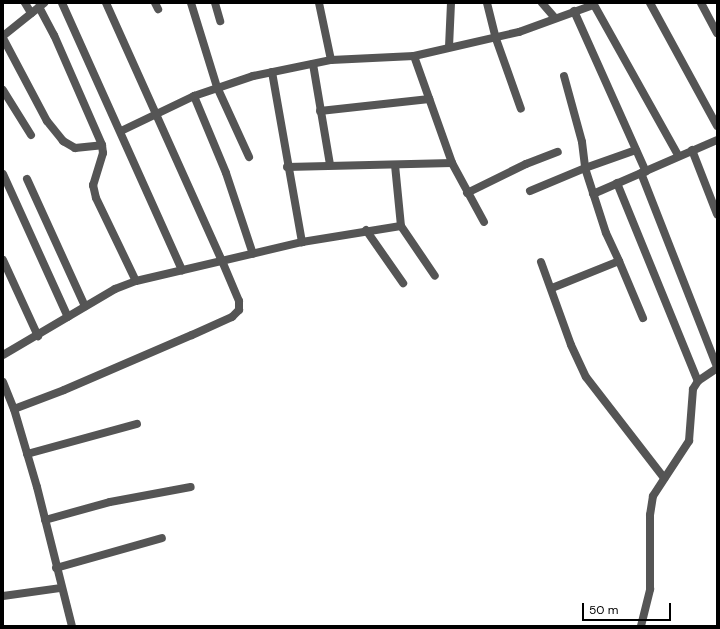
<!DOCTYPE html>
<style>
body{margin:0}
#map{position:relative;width:720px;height:629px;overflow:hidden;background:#fff;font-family:"DM Sans",sans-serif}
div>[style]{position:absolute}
.street>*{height:8px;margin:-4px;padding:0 4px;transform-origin:4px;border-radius:4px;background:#555}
span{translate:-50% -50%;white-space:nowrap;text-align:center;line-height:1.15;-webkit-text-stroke:3px #fff;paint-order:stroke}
.frame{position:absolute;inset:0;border:4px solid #000;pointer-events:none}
.scale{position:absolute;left:582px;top:603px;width:89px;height:18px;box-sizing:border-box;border:2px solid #000;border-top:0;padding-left:5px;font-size:12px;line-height:14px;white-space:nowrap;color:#000;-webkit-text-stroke:3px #fff;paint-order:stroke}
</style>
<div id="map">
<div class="street">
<i style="left:25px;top:3px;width:12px;rotate:59deg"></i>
<i style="left:62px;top:3px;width:293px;rotate:65.8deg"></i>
<i style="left:155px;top:3px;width:7px;rotate:63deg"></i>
<i style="left:191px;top:3px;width:88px;rotate:72.8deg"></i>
<i style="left:217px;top:87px;width:77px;rotate:65.4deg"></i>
<i style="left:215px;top:3px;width:19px;rotate:74deg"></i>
<i style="left:319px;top:3px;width:58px;rotate:78.1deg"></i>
<i style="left:487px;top:3px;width:34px;rotate:76deg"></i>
<i style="left:495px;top:36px;width:77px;rotate:70.4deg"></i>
<i style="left:542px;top:3px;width:20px;rotate:49deg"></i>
<i style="left:593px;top:3px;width:174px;rotate:60.8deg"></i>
<i style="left:650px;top:3px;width:140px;rotate:61.4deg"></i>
<i style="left:701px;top:3px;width:34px;rotate:62deg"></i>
<i style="left:39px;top:7px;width:32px;rotate:62deg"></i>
<i style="left:54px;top:35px;width:120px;rotate:66.4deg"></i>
<i style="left:102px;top:145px;width:8px;rotate:83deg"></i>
<i style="left:103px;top:153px;width:34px;rotate:107deg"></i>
<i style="left:93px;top:185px;width:13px;rotate:77deg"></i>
<i style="left:96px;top:198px;width:92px;rotate:64.3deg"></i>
<i style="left:574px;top:11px;width:176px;rotate:65.9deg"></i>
<i style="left:3px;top:36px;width:53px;rotate:-38.8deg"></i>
<i style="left:3px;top:38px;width:94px;rotate:62.1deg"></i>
<i style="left:47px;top:121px;width:26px;rotate:51deg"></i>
<i style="left:63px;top:141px;width:14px;rotate:30deg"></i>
<i style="left:75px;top:148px;width:27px;rotate:-6deg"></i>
<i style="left:449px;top:47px;width:44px;rotate:-87.4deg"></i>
<i style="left:414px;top:56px;width:114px;rotate:70.4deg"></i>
<i style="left:452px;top:163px;width:67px;rotate:61.5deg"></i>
<i style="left:313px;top:64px;width:102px;rotate:80.4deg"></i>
<i style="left:272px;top:72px;width:173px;rotate:80deg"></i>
<i style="left:564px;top:76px;width:68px;rotate:74.7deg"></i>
<i style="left:582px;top:142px;width:26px;rotate:83deg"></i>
<i style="left:585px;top:168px;width:68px;rotate:72.1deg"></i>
<i style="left:606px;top:233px;width:31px;rotate:65deg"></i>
<i style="left:3px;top:90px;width:53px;rotate:58.1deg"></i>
<i style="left:194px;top:96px;width:83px;rotate:67.4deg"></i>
<i style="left:226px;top:173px;width:85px;rotate:71.6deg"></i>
<i style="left:320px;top:111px;width:110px;rotate:-6.3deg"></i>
<i style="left:121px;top:131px;width:81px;rotate:-25.6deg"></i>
<i style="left:194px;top:96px;width:62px;rotate:-18.7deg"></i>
<i style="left:253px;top:76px;width:80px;rotate:-11.6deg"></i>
<i style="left:331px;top:60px;width:83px;rotate:-2.8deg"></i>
<i style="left:414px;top:56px;width:108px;rotate:-12.9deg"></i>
<i style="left:519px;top:32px;width:79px;rotate:-20deg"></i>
<i style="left:692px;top:150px;width:69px;rotate:68.7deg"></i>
<i style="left:395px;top:165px;width:61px;rotate:84.4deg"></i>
<i style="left:401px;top:226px;width:60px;rotate:55.8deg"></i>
<i style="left:287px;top:167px;width:165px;rotate:-1.4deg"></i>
<i style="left:641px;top:173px;width:208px;rotate:68.6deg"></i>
<i style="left:3px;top:174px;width:157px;rotate:65.6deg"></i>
<i style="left:27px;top:179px;width:140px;rotate:65.5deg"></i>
<i style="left:617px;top:183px;width:214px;rotate:67.8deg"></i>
<i style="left:530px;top:191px;width:60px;rotate:-22.7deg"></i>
<i style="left:585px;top:168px;width:54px;rotate:-19.4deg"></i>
<i style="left:467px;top:193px;width:66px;rotate:-26.2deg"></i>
<i style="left:526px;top:164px;width:34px;rotate:-21deg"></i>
<i style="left:593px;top:194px;width:135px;rotate:-23.5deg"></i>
<i style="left:366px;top:230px;width:65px;rotate:55.1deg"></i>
<i style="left:3px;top:260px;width:84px;rotate:65.3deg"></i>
<i style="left:541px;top:262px;width:88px;rotate:70.1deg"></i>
<i style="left:571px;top:345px;width:35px;rotate:65deg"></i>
<i style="left:586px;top:377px;width:128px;rotate:52.3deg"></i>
<i style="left:552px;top:288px;width:72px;rotate:-21.9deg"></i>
<i style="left:619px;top:261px;width:62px;rotate:67.2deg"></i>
<i style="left:3px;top:355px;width:130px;rotate:-30.5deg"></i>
<i style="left:115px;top:289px;width:22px;rotate:-21deg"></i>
<i style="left:136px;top:281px;width:171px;rotate:-13.2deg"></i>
<i style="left:302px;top:242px;width:100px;rotate:-9.2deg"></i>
<i style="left:3px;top:382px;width:29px;rotate:68deg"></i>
<i style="left:14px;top:409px;width:81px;rotate:73.6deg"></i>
<i style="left:37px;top:487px;width:143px;rotate:75.9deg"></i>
<i style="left:14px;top:409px;width:53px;rotate:-20.8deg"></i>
<i style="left:64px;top:390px;width:139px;rotate:-23.3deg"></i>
<i style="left:192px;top:335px;width:44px;rotate:-24.2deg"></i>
<i style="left:232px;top:317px;width:10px;rotate:-45deg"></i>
<i style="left:239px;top:310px;width:9px;rotate:-90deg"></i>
<i style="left:239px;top:301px;width:43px;rotate:-113deg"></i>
<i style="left:222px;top:261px;width:283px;rotate:-114.2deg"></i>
<i style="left:27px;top:454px;width:114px;rotate:-15.3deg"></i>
<i style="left:45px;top:520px;width:67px;rotate:-15.5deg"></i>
<i style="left:110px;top:502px;width:82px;rotate:-10.5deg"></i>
<i style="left:56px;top:568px;width:110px;rotate:-15.8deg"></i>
<i style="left:3px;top:596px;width:59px;rotate:-7.9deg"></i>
<i style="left:641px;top:626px;width:38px;rotate:-76deg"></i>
<i style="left:650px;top:589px;width:74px;rotate:-90deg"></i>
<i style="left:650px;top:515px;width:19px;rotate:-81deg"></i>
<i style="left:653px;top:496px;width:66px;rotate:-56.8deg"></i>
<i style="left:689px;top:441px;width:52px;rotate:-85.6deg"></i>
<i style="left:693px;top:389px;width:9px;rotate:-58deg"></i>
<i style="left:698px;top:381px;width:23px;rotate:-34deg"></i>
</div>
<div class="frame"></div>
<div class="scale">50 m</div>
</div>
